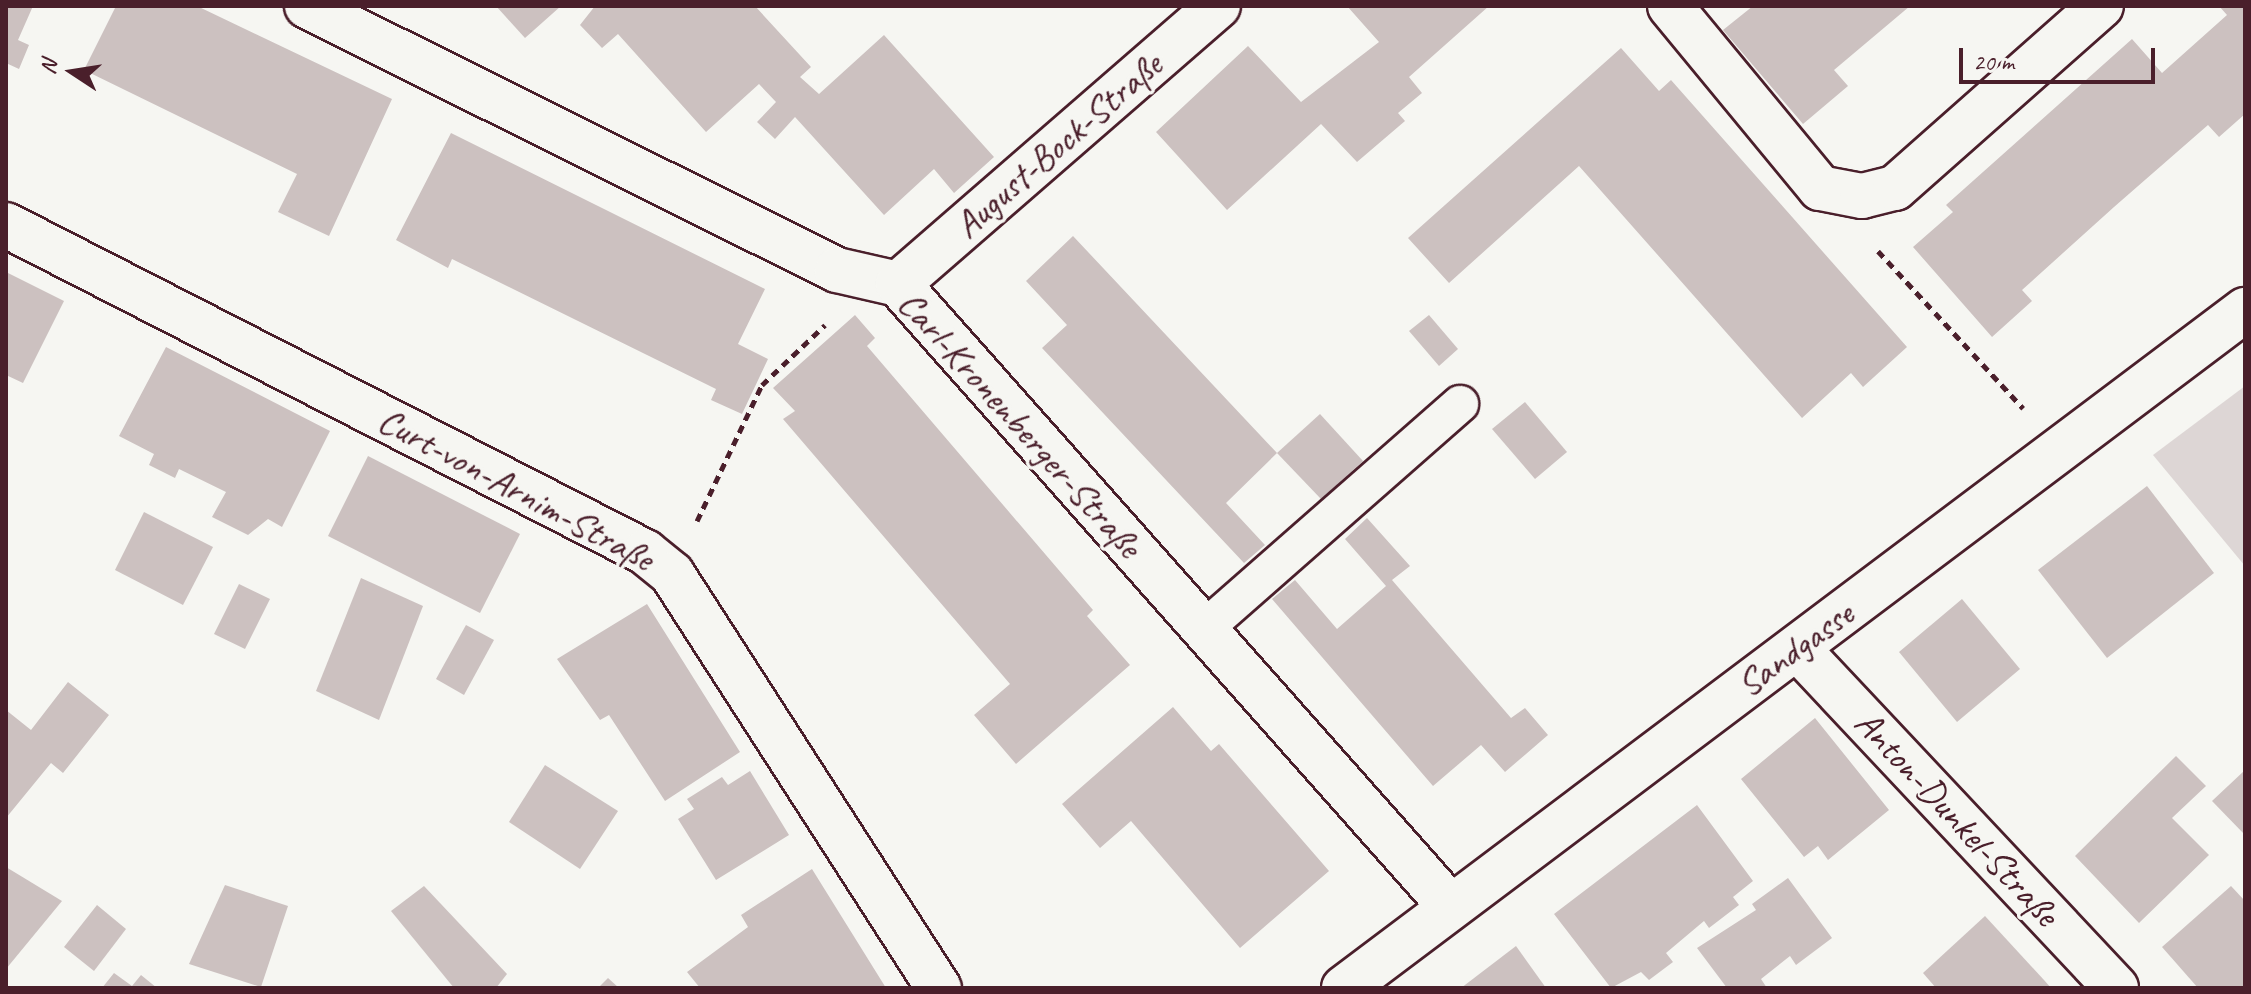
<!DOCTYPE html>
<meta charset="utf-8">
<style>
body{margin:0}
#map{position:relative;width:2251px;height:994px;overflow:hidden;background:#f6f6f2;font-family:Caveat,sans-serif}
div>[style]{position:absolute}
.green>*{inset:0;background:#ddd6d5}
.building>*{inset:0;background:#ccc1c0}
.path>*{height:5px;margin-top:-2.5px;transform-origin:0;background:repeating-linear-gradient(90deg,#4a1f2b 0 8px,transparent 0 14px)}
.roads{filter:drop-shadow(2px 0 #4a1f2b) drop-shadow(-2px 0 #4a1f2b) drop-shadow(0 2px #4a1f2b) drop-shadow(0 -2px #4a1f2b)}
.lane>*{height:36px;margin:-18px;padding:0 18px;transform-origin:18px;border-radius:18px;background:#f6f6f2}
.street>*{height:44px;margin:-22px;padding:0 22px;transform-origin:22px;border-radius:22px;background:#f6f6f2}
span{translate:-50% -50%;white-space:nowrap;text-align:center;line-height:1.15;-webkit-text-stroke:7px #f6f6f2;paint-order:stroke}
.street-label{font-size:38px;color:#4a1f2b}
.frame{position:absolute;inset:0;border:8px solid #4a1f2b;pointer-events:none}
.north{position:absolute;left:32px;top:32px;width:80px;height:80px;-webkit-text-stroke:6px #f6f6f2;paint-order:stroke;rotate:282deg;font-size:22px;font-weight:700;line-height:32px;text-align:center;color:#4a1f2b}
.north::after{content:'';display:block;margin:auto;width:28px;height:36px;background:#4a1f2b;clip-path:polygon(50% 0,100% 100%,50% 72%,0 100%)}
.scale{position:absolute;left:1959px;top:48px;width:196px;height:36px;box-sizing:border-box;border:4px solid #4a1f2b;border-top:0;padding-left:10px;font-size:24px;line-height:28px;white-space:nowrap;color:#4a1f2b;-webkit-text-stroke:6px #f6f6f2;paint-order:stroke}
</style>
<div id="map">
<div class="green">
<i style="clip-path:polygon(2245px 386px,2245px 566px,2153px 455px)"></i>
</div>
<div class="building">
<i style="clip-path:polygon(6px 6px,33px 6px,18px 40px,29px 45px,19px 69px,6px 63px)"></i>
<i style="clip-path:polygon(116px 6px,197px 6px,392px 99px,329px 236px,278px 212px,297px 174px,84px 70px)"></i>
<i style="clip-path:polygon(496px 6px,561px 6px,525px 38px)"></i>
<i style="clip-path:polygon(595px 6px,755px 6px,811px 67px,800px 77px,819px 94px,884px 35px,994px 157px,954px 193px,934px 169px,884px 215px,795px 117px,775px 139px,757px 122px,776px 102px,759px 84px,706px 132px,618px 34px,602px 48px,580px 25px)"></i>
<i style="clip-path:polygon(1347px 6px,1489px 6px,1409px 77px,1422px 93px,1398px 113px,1405px 121px,1357px 162px,1321px 124px,1227px 210px,1156px 132px,1248px 46px,1301px 102px,1379px 42px)"></i>
<i style="clip-path:polygon(1753px 6px,1910px 6px,1834px 70px,1848px 86px,1803px 124px,1723px 30px)"></i>
<i style="clip-path:polygon(2219px 6px,2245px 6px,2245px 114px,2219px 137px,2208px 125px,2114px 207px,2022px 290px,2032px 301px,1992px 337px,1913px 247px,1953px 212px,1946px 205px,2132px 39px,2162px 73px,2227px 15px)"></i>
<i style="clip-path:polygon(1621px 48px,1659px 91px,1671px 80px,1907px 347px,1863px 387px,1851px 373px,1802px 418px,1579px 166px,1449px 283px,1408px 238px)"></i>
<i style="clip-path:polygon(451px 133px,765px 289px,738px 344px,768px 359px,742px 414px,711px 400px,716px 389px,452px 259px,448px 268px,396px 240px)"></i>
<i style="clip-path:polygon(1073px 236px,1277px 453px,1226px 503px,1265px 545px,1244px 563px,1042px 348px,1067px 325px,1026px 281px)"></i>
<i style="clip-path:polygon(6px 272px,64px 301px,23px 383px,6px 375px)"></i>
<i style="clip-path:polygon(855px 315px,875px 338px,867px 346px,1093px 610px,1087px 616px,1130px 665px,1016px 764px,974px 715px,1010px 684px,783px 419px,795px 411px,773px 388px)"></i>
<i style="clip-path:polygon(1429px 315px,1458px 349px,1439px 366px,1409px 331px)"></i>
<i style="clip-path:polygon(166px 347px,330px 431px,282px 527px,268px 519px,248px 535px,212px 517px,226px 492px,179px 469px,175px 478px,149px 465px,154px 454px,119px 436px)"></i>
<i style="clip-path:polygon(1525px 402px,1567px 452px,1535px 479px,1492px 429px)"></i>
<i style="clip-path:polygon(1320px 414px,1363px 461px,1321px 499px,1277px 453px)"></i>
<i style="clip-path:polygon(368px 456px,520px 534px,480px 613px,328px 536px)"></i>
<i style="clip-path:polygon(2147px 486px,2214px 573px,2107px 658px,2038px 570px)"></i>
<i style="clip-path:polygon(144px 512px,213px 547px,183px 605px,115px 570px)"></i>
<i style="clip-path:polygon(1367px 518px,1410px 566px,1392px 580px,1511px 718px,1525px 708px,1548px 735px,1505px 772px,1481px 745px,1433px 786px,1272px 599px,1295px 580px,1337px 629px,1386px 586px,1345px 539px)"></i>
<i style="clip-path:polygon(361px 578px,423px 606px,379px 720px,316px 691px)"></i>
<i style="clip-path:polygon(239px 584px,270px 599px,245px 649px,214px 634px)"></i>
<i style="clip-path:polygon(1962px 599px,2020px 669px,1957px 722px,1899px 652px)"></i>
<i style="clip-path:polygon(647px 604px,740px 752px,665px 801px,609px 715px,600px 720px,557px 659px)"></i>
<i style="clip-path:polygon(466px 625px,494px 640px,464px 695px,436px 679px)"></i>
<i style="clip-path:polygon(68px 682px,109px 715px,63px 773px,51px 763px,6px 818px,6px 710px,31px 730px)"></i>
<i style="clip-path:polygon(1173px 707px,1211px 751px,1219px 744px,1329px 871px,1240px 948px,1131px 821px,1100px 848px,1062px 804px)"></i>
<i style="clip-path:polygon(1815px 718px,1889px 810px,1828px 860px,1818px 846px,1804px 857px,1741px 779px)"></i>
<i style="clip-path:polygon(2176px 756px,2206px 786px,2172px 818px,2209px 855px,2139px 923px,2075px 856px)"></i>
<i style="clip-path:polygon(545px 765px,618px 811px,580px 869px,509px 822px)"></i>
<i style="clip-path:polygon(2245px 770px,2245px 835px,2212px 801px)"></i>
<i style="clip-path:polygon(750px 771px,789px 835px,716px 880px,678px 819px,694px 809px,687px 799px,722px 777px,728px 785px)"></i>
<i style="clip-path:polygon(1697px 805px,1753px 881px,1733px 897px,1739px 905px,1709px 928px,1704px 921px,1666px 953px,1673px 962px,1649px 980px,1641px 972px,1611px 988px,1554px 914px)"></i>
<i style="clip-path:polygon(6px 867px,62px 901px,6px 969px)"></i>
<i style="clip-path:polygon(812px 869px,886px 988px,700px 988px,687px 972px,748px 927px,741px 915px)"></i>
<i style="clip-path:polygon(1788px 878px,1832px 938px,1796px 965px,1790px 956px,1761px 979px,1767px 988px,1727px 988px,1697px 948px,1756px 910px,1752px 904px)"></i>
<i style="clip-path:polygon(225px 885px,288px 906px,261px 987px,189px 964px)"></i>
<i style="clip-path:polygon(424px 886px,507px 974px,496px 988px,454px 988px,391px 911px)"></i>
<i style="clip-path:polygon(2231px 886px,2245px 901px,2245px 988px,2198px 988px,2162px 947px)"></i>
<i style="clip-path:polygon(97px 905px,126px 929px,94px 971px,64px 947px)"></i>
<i style="clip-path:polygon(1985px 916px,2044px 980px,2051px 988px,1936px 988px,1923px 973px)"></i>
<i style="clip-path:polygon(1516px 946px,1546px 988px,1461px 988px)"></i>
<i style="clip-path:polygon(114px 973px,132px 986px,141px 975px,157px 988px,102px 988px)"></i>
<i style="clip-path:polygon(608px 978px,619px 988px,598px 988px)"></i>
</div>
<div class="path">
<i style="left:1878px;top:251px;width:214px;rotate:47.3deg"></i>
<i style="left:697px;top:521px;width:151px;rotate:-64.5deg"></i>
<i style="left:762px;top:385px;width:87px;rotate:-43.6deg"></i>
</div>
<div class="roads">
<div class="lane">
<i style="left:1204px;top:629px;width:341px;rotate:-41.3deg"></i>
</div>
<div class="street">
<i style="left:307px;top:6px;width:592px;rotate:26.48deg"></i>
<i style="left:837px;top:270px;width:63px;rotate:12.9deg"></i>
<i style="left:898px;top:284px;width:833px;rotate:48.41deg"></i>
<i style="left:1670px;top:6px;width:236px;rotate:50.5deg"></i>
<i style="left:1820px;top:188px;width:43px;rotate:10.8deg"></i>
<i style="left:1862px;top:196px;width:34px;rotate:-14deg"></i>
<i style="left:1895px;top:188px;width:275px;rotate:-41.5deg"></i>
<i style="left:6px;top:225px;width:718px;rotate:27.1deg"></i>
<i style="left:645px;top:552px;width:35px;rotate:39deg"></i>
<i style="left:672px;top:574px;width:493px;rotate:57.2deg"></i>
<i style="left:898px;top:284px;width:424px;rotate:-41deg"></i>
<i style="left:1797px;top:648px;width:466px;rotate:46.8deg"></i>
<i style="left:1344px;top:988px;width:1128px;rotate:-36.96deg"></i>
</div>
</div>
<div class="street-label">
<span style="left:1058px;top:145px;rotate:-41deg">August-Bock-Straße</span>
<span style="left:1020px;top:424px;rotate:48deg">Carl-Kronenberger-Straße</span>
<span style="left:516px;top:489px;rotate:28deg">Curt-von-Arnim-Straße</span>
<span style="left:1795px;top:649px;rotate:-36deg">Sandgasse</span>
<span style="left:1957px;top:818px;rotate:47deg">Anton-Dunkel-Straße</span>
</div>
<div class="frame"></div>
<div class="north">N</div>
<div class="scale">20 m</div>
</div>
